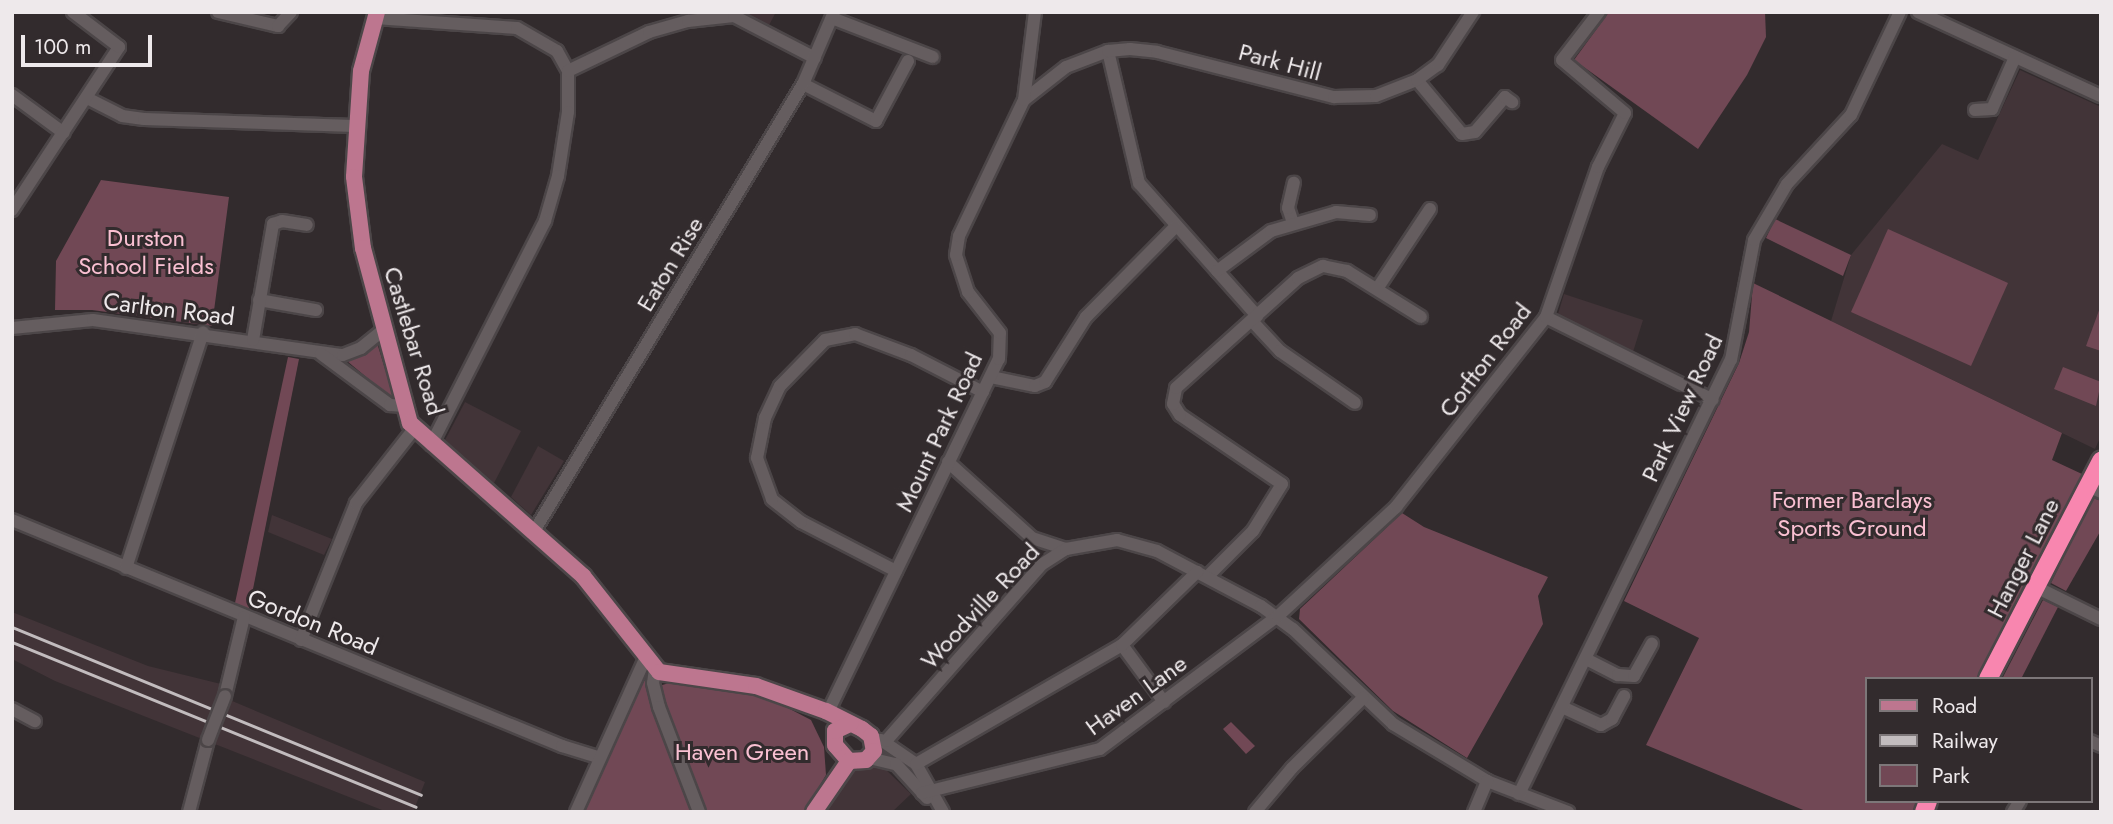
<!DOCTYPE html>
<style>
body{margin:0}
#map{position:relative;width:2113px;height:824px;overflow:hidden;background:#322b2d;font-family:Jost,sans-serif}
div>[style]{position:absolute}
.built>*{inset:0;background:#423438}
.green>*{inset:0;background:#714855}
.roads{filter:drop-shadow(2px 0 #4c4648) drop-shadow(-2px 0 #4c4648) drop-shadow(0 2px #4c4648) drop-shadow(0 -2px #4c4648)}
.minor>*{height:12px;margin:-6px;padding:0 6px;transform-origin:6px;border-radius:6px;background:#655d5f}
.major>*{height:16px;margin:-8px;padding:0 8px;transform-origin:8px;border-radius:8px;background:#bd768f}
.highway>*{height:18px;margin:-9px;padding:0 9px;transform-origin:9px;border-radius:9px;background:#f886af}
.rail>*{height:2.5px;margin:-1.25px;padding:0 1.25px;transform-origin:1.25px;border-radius:1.25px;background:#c2bcbe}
.bridges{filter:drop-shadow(2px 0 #4c4648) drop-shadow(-2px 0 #4c4648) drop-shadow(0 2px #4c4648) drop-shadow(0 -2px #4c4648)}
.minor-bridge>*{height:12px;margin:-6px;padding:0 6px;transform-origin:6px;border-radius:6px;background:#655d5f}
span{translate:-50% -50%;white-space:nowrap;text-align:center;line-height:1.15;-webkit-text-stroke:6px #322b2d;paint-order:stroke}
.street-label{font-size:24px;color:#eee9eb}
.park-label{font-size:24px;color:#fac0d2}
.frame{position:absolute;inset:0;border:14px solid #eee9eb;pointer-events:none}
.legend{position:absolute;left:1865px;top:677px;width:228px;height:126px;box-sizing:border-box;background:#322b2d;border:2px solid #7d7779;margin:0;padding:9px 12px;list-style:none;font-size:21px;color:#eee9eb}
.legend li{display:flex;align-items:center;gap:14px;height:35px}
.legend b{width:35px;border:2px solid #7d7779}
.scale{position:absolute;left:21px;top:35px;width:131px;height:32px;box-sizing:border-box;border:4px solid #eee9eb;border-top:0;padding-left:9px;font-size:21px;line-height:24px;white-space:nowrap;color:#eee9eb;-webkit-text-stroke:5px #322b2d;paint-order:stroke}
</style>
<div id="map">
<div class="built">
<i style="clip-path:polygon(744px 12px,776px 12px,768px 27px)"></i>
<i style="clip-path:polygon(2020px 70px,2101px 107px,2101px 436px,2095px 449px,1831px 321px,1851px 255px,1942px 144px,1978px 160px)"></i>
<i style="clip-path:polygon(1564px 294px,1643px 320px,1633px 352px,1558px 314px)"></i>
<i style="clip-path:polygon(465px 402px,521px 431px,494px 483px,445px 440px)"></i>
<i style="clip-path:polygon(538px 446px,564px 461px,531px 515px,511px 497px)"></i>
<i style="clip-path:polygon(272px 515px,332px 539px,324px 555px,268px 532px)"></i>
<i style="clip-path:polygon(12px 612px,148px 666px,221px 684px,218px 695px,425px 782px,413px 812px,387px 812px,55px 681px,12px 659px)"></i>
<i style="clip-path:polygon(880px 764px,911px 794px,892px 812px,824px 812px,843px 778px,858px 766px)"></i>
</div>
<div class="green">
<i style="clip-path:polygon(1609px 12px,1765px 12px,1766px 37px,1747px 75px,1698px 149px,1574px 60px)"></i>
<i style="clip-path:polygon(101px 180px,229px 197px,212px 326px,92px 310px,55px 310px,56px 261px)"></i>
<i style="clip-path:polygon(1775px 219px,1851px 255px,1843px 276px,1766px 238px)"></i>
<i style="clip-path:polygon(1888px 229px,2008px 283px,1971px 366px,1851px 312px)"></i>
<i style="clip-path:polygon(1753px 283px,2062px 433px,2052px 460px,2082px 474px,1976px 679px,1866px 679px,1866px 801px,1917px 801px,1912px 812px,1808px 812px,1646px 745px,1699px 638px,1624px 601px,1739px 363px,1749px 332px)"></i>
<i style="clip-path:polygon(2101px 305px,2101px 351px,2086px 346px)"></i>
<i style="clip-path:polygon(377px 343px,395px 401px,347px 361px)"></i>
<i style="clip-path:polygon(288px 357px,299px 359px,249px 609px,235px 603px)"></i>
<i style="clip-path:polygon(2063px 367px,2101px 382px,2096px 406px,2054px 389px)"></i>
<i style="clip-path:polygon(2093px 498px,2101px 501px,2101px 530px,2066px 591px,2051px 583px)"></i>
<i style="clip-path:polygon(1402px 513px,1424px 527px,1548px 577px,1538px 596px,1543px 624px,1467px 758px,1393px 711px,1299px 619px,1300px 609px)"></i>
<i style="clip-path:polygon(2043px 600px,2058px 607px,2021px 679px,2002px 679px)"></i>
<i style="clip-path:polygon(641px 679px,648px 682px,695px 812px,580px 812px)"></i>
<i style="clip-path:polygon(669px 683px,761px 694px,811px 720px,824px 747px,826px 775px,804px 812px,703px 812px,677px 754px,659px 686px)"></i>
<i style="clip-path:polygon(1231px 722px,1255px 746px,1246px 754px,1223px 729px)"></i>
</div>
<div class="roads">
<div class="minor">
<i style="left:218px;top:12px;width:62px;rotate:13.1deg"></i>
<i style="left:278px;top:26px;width:19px;rotate:-47deg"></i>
<i style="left:1918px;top:12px;width:201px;rotate:24.7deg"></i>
<i style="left:375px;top:18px;width:142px;rotate:4deg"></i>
<i style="left:517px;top:28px;width:46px;rotate:29.9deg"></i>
<i style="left:557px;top:51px;width:23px;rotate:61deg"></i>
<i style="left:568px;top:71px;width:41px;rotate:90deg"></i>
<i style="left:568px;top:112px;width:65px;rotate:98.9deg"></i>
<i style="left:558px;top:176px;width:47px;rotate:106.1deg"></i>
<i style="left:545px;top:221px;width:251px;rotate:117deg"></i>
<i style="left:832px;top:18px;width:108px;rotate:21.1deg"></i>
<i style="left:1108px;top:51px;width:136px;rotate:76.8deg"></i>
<i style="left:1139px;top:183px;width:178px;rotate:48.4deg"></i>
<i style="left:568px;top:71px;width:90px;rotate:-25.7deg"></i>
<i style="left:649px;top:32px;width:41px;rotate:-15.8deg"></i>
<i style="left:688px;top:21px;width:46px;rotate:-6.2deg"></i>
<i style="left:734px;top:16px;width:91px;rotate:27.4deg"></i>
<i style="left:1417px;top:80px;width:70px;rotate:50.2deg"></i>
<i style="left:1462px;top:134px;width:13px;rotate:-9deg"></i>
<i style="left:1475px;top:132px;width:46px;rotate:-49.4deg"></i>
<i style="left:1505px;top:97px;width:9px;rotate:36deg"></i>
<i style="left:803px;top:84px;width:82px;rotate:26.9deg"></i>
<i style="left:876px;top:121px;width:68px;rotate:-61.9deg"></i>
<i style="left:12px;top:95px;width:64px;rotate:36.2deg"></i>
<i style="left:87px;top:98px;width:39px;rotate:27deg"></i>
<i style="left:122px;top:116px;width:22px;rotate:8deg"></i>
<i style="left:144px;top:119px;width:210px;rotate:1.9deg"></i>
<i style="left:1024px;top:100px;width:53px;rotate:-38.2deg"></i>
<i style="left:1066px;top:67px;width:45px;rotate:-20.9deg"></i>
<i style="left:1108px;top:51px;width:22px;rotate:-5deg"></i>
<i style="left:1130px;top:49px;width:27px;rotate:6deg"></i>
<i style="left:1157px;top:52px;width:183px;rotate:14.3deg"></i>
<i style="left:1334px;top:97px;width:42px;rotate:-1.4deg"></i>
<i style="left:1376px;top:96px;width:44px;rotate:-21.3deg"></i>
<i style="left:1417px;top:80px;width:26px;rotate:-36deg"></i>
<i style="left:1438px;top:65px;width:64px;rotate:-56.6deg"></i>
<i style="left:1975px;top:110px;width:17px;rotate:-3deg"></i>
<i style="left:1992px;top:109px;width:57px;rotate:-66.1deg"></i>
<i style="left:12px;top:210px;width:195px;rotate:-56.7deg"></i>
<i style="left:119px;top:47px;width:58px;rotate:-142.7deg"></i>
<i style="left:1293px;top:223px;width:16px;rotate:-108deg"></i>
<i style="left:1288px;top:208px;width:26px;rotate:-77deg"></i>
<i style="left:1217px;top:271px;width:67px;rotate:-36.5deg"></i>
<i style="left:1271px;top:231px;width:68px;rotate:-16.3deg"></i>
<i style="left:1336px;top:212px;width:34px;rotate:5deg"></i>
<i style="left:1377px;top:289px;width:96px;rotate:-56.5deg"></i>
<i style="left:259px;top:300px;width:58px;rotate:10deg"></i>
<i style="left:1546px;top:317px;width:186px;rotate:26.4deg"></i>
<i style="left:1252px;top:321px;width:41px;rotate:47deg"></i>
<i style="left:1280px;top:351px;width:91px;rotate:34.7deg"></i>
<i style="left:12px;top:328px;width:81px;rotate:-5.6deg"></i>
<i style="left:93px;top:320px;width:252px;rotate:8deg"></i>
<i style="left:343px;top:355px;width:19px;rotate:-21deg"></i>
<i style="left:361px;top:348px;width:28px;rotate:-39deg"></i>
<i style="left:253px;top:340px;width:118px;rotate:-80.2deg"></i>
<i style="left:273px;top:224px;width:9px;rotate:-18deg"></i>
<i style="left:282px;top:221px;width:25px;rotate:9deg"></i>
<i style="left:321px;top:354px;width:86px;rotate:36.5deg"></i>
<i style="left:390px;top:405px;width:15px;rotate:4deg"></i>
<i style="left:991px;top:377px;width:45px;rotate:11.6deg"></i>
<i style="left:1035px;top:386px;width:11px;rotate:-22deg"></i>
<i style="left:1045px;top:382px;width:77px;rotate:-57.8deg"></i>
<i style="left:1086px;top:317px;width:127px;rotate:-45.3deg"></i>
<i style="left:948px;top:462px;width:113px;rotate:42.1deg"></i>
<i style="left:1032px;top:538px;width:36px;rotate:18deg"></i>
<i style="left:2088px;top:486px;width:14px;rotate:25deg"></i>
<i style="left:12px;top:520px;width:595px;rotate:22.34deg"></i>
<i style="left:562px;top:746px;width:39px;rotate:17deg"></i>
<i style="left:533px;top:533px;width:524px;rotate:-58.98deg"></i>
<i style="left:803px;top:84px;width:78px;rotate:-66.7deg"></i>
<i style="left:126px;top:568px;width:248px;rotate:-71.9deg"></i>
<i style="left:896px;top:571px;width:107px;rotate:-152.7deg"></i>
<i style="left:801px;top:522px;width:37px;rotate:-142deg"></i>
<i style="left:772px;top:499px;width:44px;rotate:-110.1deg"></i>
<i style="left:757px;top:458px;width:41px;rotate:-78.7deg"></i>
<i style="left:765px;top:418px;width:35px;rotate:-65deg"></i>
<i style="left:780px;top:386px;width:64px;rotate:-45.6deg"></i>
<i style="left:825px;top:340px;width:31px;rotate:-11deg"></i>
<i style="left:855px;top:334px;width:60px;rotate:20.6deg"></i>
<i style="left:911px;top:355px;width:81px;rotate:27.2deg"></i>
<i style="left:1207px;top:577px;width:65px;rotate:-45deg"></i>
<i style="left:1253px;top:531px;width:55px;rotate:-58.3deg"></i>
<i style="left:1282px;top:484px;width:123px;rotate:-145.9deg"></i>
<i style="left:1180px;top:415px;width:13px;rotate:-122deg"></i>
<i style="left:1173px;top:404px;width:16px;rotate:-79deg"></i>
<i style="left:1176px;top:388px;width:164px;rotate:-42deg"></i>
<i style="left:1298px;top:278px;width:28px;rotate:-26deg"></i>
<i style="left:1323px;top:266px;width:25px;rotate:12deg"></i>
<i style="left:1347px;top:271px;width:87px;rotate:31.9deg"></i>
<i style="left:2036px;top:587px;width:72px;rotate:26.2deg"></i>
<i style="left:301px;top:640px;width:148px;rotate:-68.1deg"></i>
<i style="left:356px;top:503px;width:94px;rotate:-51.9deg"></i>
<i style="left:1122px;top:645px;width:71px;rotate:53.6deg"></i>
<i style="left:1586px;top:659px;width:36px;rotate:27deg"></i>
<i style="left:1618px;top:675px;width:16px;rotate:4deg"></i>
<i style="left:1634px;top:676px;width:37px;rotate:-61deg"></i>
<i style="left:655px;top:669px;width:14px;rotate:98deg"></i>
<i style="left:653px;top:683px;width:25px;rotate:76deg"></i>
<i style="left:659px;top:707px;width:112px;rotate:69.1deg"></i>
<i style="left:225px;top:696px;width:81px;rotate:-76.5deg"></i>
<i style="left:1562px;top:707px;width:43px;rotate:24.8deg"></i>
<i style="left:1601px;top:725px;width:13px;rotate:-29deg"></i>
<i style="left:1612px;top:719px;width:26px;rotate:-62deg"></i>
<i style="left:12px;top:709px;width:26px;rotate:28deg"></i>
<i style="left:828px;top:712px;width:392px;rotate:-64.2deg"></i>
<i style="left:999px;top:359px;width:26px;rotate:-88deg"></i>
<i style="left:1000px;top:333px;width:52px;rotate:-128deg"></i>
<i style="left:968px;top:292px;width:39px;rotate:-108deg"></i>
<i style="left:956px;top:255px;width:19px;rotate:-81deg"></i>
<i style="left:959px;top:236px;width:151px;rotate:-64.5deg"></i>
<i style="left:1024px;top:100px;width:89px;rotate:-82.9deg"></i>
<i style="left:881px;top:740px;width:42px;rotate:34.4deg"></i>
<i style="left:916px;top:764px;width:55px;rotate:60.6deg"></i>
<i style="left:886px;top:741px;width:235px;rotate:-48.6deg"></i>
<i style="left:1041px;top:565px;width:30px;rotate:-33deg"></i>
<i style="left:1066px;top:549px;width:52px;rotate:-10deg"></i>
<i style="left:1117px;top:540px;width:41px;rotate:15.4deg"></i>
<i style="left:1157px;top:551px;width:118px;rotate:27.9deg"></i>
<i style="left:1261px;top:606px;width:39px;rotate:36deg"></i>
<i style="left:1293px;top:629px;width:138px;rotate:43.5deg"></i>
<i style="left:1393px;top:724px;width:110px;rotate:31.2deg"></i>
<i style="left:1487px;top:781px;width:87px;rotate:20.9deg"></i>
<i style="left:2090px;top:741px;width:12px;rotate:24deg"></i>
<i style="left:869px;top:758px;width:28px;rotate:13deg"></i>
<i style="left:896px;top:764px;width:46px;rotate:47.6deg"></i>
<i style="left:916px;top:764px;width:238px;rotate:-30deg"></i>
<i style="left:1122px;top:645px;width:105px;rotate:-44.2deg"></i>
<i style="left:922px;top:793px;width:183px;rotate:-13.9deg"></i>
<i style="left:1100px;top:749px;width:222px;rotate:-36.8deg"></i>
<i style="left:1278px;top:616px;width:161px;rotate:-42.7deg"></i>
<i style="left:1396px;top:507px;width:242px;rotate:-51.7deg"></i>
<i style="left:1546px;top:317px;width:159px;rotate:-70.9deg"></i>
<i style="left:1598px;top:167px;width:60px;rotate:-63.4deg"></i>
<i style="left:1625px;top:113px;width:82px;rotate:-139.9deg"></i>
<i style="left:1562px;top:60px;width:61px;rotate:-52.4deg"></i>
<i style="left:1519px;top:794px;width:483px;rotate:-64deg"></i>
<i style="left:1731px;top:360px;width:122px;rotate:-79.1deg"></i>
<i style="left:1754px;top:240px;width:65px;rotate:-59.5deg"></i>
<i style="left:1787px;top:184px;width:94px;rotate:-47.2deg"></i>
<i style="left:1851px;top:115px;width:114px;rotate:-64.6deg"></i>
<i style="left:189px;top:812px;width:74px;rotate:-75.2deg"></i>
<i style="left:576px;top:812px;width:170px;rotate:-65.7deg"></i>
<i style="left:1255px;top:812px;width:57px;rotate:-49.9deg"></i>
<i style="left:1292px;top:768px;width:100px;rotate:-44.6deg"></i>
<i style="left:1474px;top:812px;width:34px;rotate:-67deg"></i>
<i style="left:2013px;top:812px;width:13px;rotate:-58deg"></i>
</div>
<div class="major">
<i style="left:377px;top:12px;width:61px;rotate:105.2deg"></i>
<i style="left:361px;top:71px;width:106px;rotate:93.8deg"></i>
<i style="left:354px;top:177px;width:72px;rotate:82.8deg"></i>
<i style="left:363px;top:248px;width:181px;rotate:75deg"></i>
<i style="left:410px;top:423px;width:231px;rotate:41.5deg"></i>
<i style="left:583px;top:576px;width:122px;rotate:51.6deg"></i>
<i style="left:659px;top:672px;width:98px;rotate:8.2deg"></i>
<i style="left:756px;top:686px;width:74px;rotate:19.7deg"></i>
<i style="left:826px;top:711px;width:40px;rotate:26.6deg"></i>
<i style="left:862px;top:729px;width:11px;rotate:38deg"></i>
<i style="left:871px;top:736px;width:15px;rotate:79deg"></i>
<i style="left:874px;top:751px;width:12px;rotate:132deg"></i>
<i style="left:866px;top:760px;width:17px;rotate:177deg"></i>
<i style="left:849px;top:761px;width:21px;rotate:-131deg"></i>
<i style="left:835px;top:745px;width:14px;rotate:-90deg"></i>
<i style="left:835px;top:731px;width:17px;rotate:-25deg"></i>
<i style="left:814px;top:812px;width:62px;rotate:-55.5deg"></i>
</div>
<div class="highway">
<i style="left:1988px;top:679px;width:246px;rotate:-62.6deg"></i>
<i style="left:1924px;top:812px;width:12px;rotate:-70deg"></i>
</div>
</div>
<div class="rail">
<i style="left:12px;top:627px;width:442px;rotate:22.3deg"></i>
<i style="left:12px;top:642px;width:436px;rotate:22.2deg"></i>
</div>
<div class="bridges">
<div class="minor-bridge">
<i style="left:208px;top:740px;width:47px;rotate:-68.9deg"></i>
</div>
</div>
<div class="street-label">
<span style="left:1280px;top:62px;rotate:15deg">Park Hill</span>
<span style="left:670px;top:264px;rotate:-59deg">Eaton Rise</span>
<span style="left:169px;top:309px;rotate:7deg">Carlton Road</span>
<span style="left:414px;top:341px;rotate:73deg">Castlebar Road</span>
<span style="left:1485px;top:360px;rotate:-53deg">Corfton Road</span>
<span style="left:1682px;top:408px;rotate:-65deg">Park View Road</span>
<span style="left:939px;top:432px;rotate:-65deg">Mount Park Road</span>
<span style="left:2023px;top:558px;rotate:-63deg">Hanger Lane</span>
<span style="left:980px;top:606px;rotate:-47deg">Woodville Road</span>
<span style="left:313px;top:622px;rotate:22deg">Gordon Road</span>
<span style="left:1136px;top:695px;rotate:-36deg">Haven Lane</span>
</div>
<div class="park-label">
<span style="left:146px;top:252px">Durston<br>School Fields</span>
<span style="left:1852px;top:514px">Former Barclays<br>Sports Ground</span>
<span style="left:742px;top:752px">Haven Green</span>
</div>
<div class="frame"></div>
<ul class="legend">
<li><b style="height:9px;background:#bd768f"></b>Road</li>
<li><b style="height:9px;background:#c2bcbe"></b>Railway</li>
<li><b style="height:19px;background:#714855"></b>Park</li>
</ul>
<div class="scale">100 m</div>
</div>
